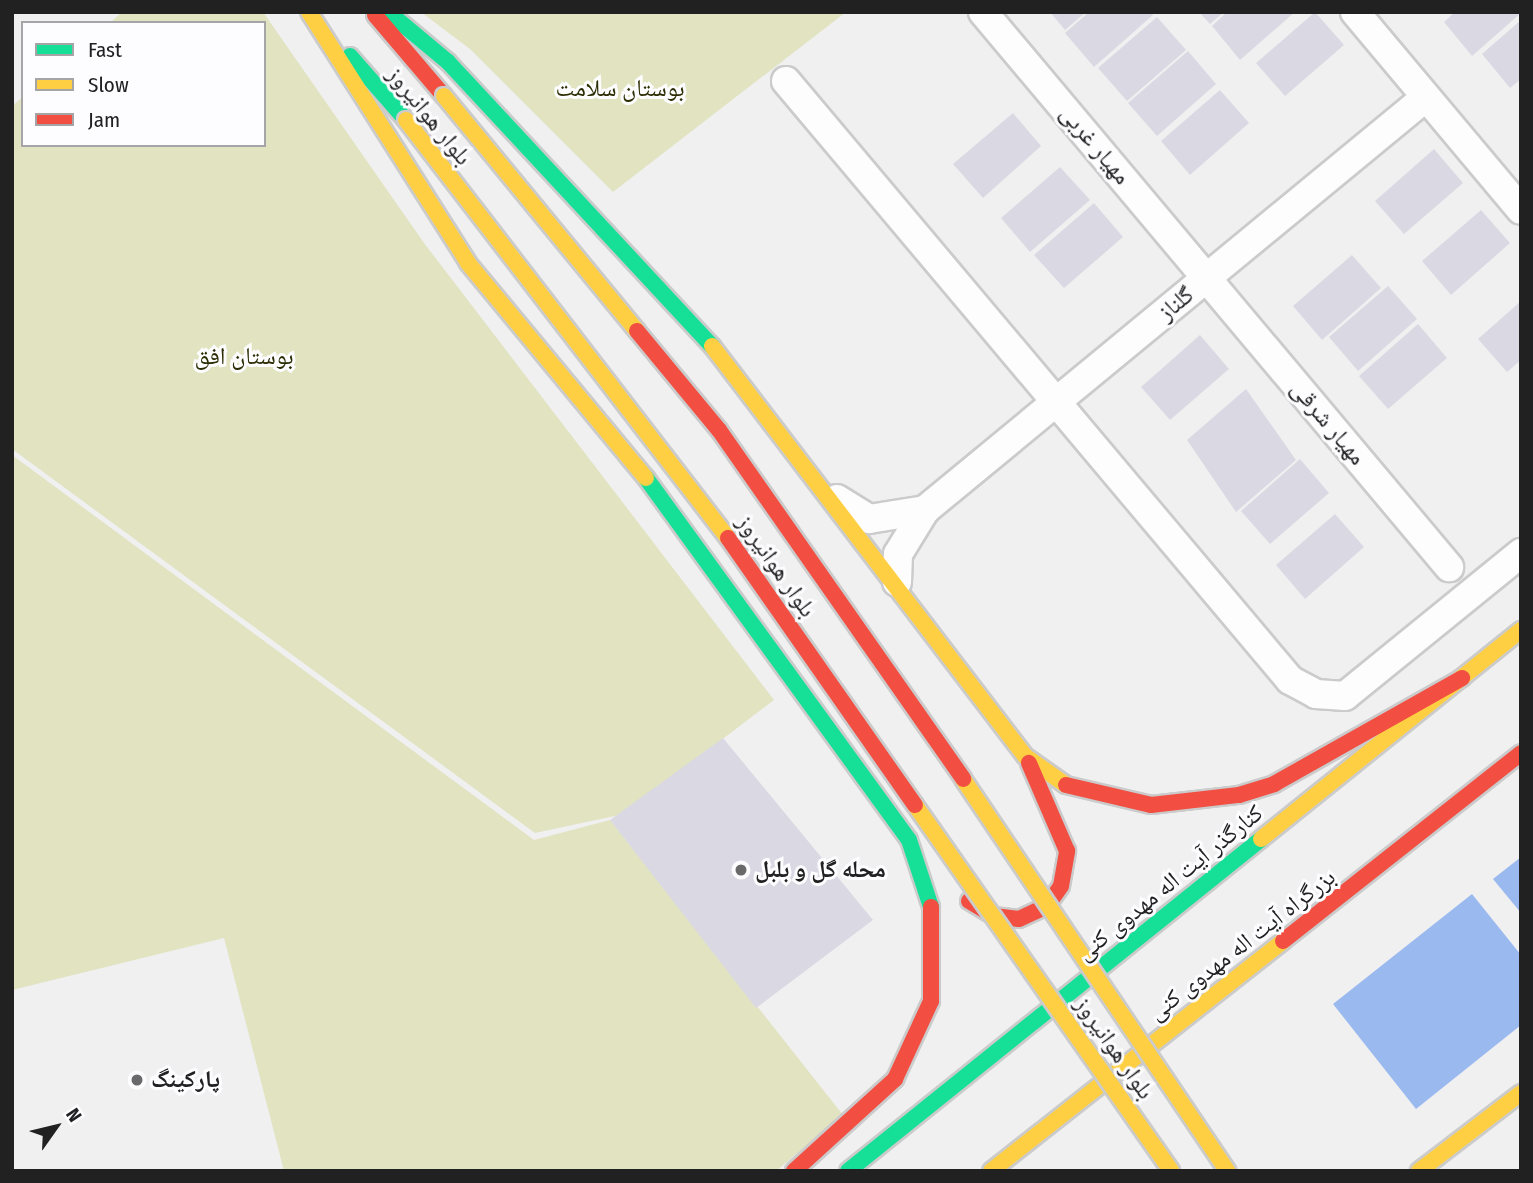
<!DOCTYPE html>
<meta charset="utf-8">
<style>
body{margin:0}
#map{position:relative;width:1533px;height:1183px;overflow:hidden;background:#f0f0f1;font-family:"Fira Sans Condensed","Noto Naskh Arabic",sans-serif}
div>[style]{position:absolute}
.green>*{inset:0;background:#e1e3c1}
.water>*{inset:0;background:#9ab9ee}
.building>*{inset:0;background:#dad9e3}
.roads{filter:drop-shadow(2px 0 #cbcbcb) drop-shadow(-2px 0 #cbcbcb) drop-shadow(0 2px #cbcbcb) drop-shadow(0 -2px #cbcbcb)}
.street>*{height:28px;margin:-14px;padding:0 14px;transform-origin:14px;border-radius:14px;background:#fdfdfd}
.fast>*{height:16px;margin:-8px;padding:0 8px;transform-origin:8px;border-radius:8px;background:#16e098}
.slow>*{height:16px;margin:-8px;padding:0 8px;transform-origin:8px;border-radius:8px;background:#ffcf43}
.jam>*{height:16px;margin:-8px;padding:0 8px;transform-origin:8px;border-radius:8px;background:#f24e42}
.bridges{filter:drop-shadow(2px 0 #cbcbcb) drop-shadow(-2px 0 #cbcbcb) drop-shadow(0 2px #cbcbcb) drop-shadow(0 -2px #cbcbcb)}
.slow-bridge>*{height:16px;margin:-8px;padding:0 8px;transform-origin:8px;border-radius:8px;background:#ffcf43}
.jam-bridge>*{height:16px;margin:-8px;padding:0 8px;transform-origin:8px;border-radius:8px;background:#f24e42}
.dots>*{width:19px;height:19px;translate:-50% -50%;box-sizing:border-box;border:4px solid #fdfdff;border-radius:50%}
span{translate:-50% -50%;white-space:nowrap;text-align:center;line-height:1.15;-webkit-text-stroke:6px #fdfdff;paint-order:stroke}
.park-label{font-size:24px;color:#2c2d03}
.street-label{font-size:24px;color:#212122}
.poi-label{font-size:24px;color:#212122;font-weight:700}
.left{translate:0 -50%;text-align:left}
.frame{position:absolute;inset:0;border:14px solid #212122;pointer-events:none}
.legend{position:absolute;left:21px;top:21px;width:245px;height:126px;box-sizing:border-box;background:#fdfdff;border:2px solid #a5a5a7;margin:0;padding:9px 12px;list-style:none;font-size:21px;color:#212122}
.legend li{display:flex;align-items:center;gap:14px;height:35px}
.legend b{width:35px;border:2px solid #a5a5a7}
.north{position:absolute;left:21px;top:1092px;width:70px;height:70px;-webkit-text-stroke:5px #fdfdff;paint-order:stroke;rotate:56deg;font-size:19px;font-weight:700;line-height:28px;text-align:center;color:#212122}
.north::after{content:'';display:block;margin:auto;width:24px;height:32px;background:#212122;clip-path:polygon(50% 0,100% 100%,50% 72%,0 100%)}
</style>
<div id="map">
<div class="green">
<i style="clip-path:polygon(122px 12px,263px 12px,424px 243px,774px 700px,624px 814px,535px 833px,12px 449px,12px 106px,23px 97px,23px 145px,264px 145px,264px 23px,110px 23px)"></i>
<i style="clip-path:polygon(421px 12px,846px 12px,613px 192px,470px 49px)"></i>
<i style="clip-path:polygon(12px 455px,534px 840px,610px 820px,843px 1115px,776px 1171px,284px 1171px,224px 938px,12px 990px)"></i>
</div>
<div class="water">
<i style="clip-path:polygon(1521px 857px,1521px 913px,1493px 879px)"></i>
<i style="clip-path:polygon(1472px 894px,1521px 955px,1521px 1025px,1416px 1109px,1333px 1004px)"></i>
</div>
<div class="building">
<i style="clip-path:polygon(1050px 12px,1086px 12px,1065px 30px)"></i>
<i style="clip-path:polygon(1089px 12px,1150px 12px,1153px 15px,1094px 67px,1065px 33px)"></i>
<i style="clip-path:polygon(1199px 12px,1224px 12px,1210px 24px)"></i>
<i style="clip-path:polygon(1227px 12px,1295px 12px,1240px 60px,1212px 26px)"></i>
<i style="clip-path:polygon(1315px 12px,1344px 45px,1285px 96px,1256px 63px)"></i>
<i style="clip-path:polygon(1455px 12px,1521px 12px,1521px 13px,1472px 56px,1444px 22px)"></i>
<i style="clip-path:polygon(1157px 17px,1186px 50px,1127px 101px,1098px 68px)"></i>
<i style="clip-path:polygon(1521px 20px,1521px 79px,1510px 88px,1482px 54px)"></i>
<i style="clip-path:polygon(1188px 51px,1216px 84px,1157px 136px,1128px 103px)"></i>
<i style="clip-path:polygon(1220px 90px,1249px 123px,1190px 175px,1161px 141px)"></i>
<i style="clip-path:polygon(1013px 113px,1041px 146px,983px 198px,953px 164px)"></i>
<i style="clip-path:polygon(1434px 149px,1463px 183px,1404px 234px,1375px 201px)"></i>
<i style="clip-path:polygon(1060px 167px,1090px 200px,1030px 252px,1001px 218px)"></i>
<i style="clip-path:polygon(1094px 203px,1123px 237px,1064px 288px,1034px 255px)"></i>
<i style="clip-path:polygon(1481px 210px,1510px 243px,1451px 295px,1422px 261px)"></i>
<i style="clip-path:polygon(1352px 255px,1381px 288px,1322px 340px,1293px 306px)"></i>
<i style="clip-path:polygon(1388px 286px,1417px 319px,1358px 371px,1329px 337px)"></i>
<i style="clip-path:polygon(1521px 301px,1521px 360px,1507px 372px,1478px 339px)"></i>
<i style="clip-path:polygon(1418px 324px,1447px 358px,1388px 409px,1359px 376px)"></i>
<i style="clip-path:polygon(1200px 335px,1229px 369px,1170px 420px,1141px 387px)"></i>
<i style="clip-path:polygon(1246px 389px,1296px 460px,1236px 512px,1187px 440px)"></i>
<i style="clip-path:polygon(1300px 459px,1329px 493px,1270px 544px,1241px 511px)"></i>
<i style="clip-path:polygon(1335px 514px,1364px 547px,1305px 599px,1276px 565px)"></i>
<i style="clip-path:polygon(723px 738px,873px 920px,756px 1008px,610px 820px)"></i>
</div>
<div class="roads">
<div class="street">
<i style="left:983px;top:12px;width:725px;rotate:49.98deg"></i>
<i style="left:1355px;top:12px;width:258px;rotate:50deg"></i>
<i style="left:786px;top:81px;width:783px;rotate:49.92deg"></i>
<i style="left:1290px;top:680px;width:30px;rotate:28deg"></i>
<i style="left:1316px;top:694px;width:29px;rotate:4deg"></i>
<i style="left:1345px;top:696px;width:227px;rotate:-39.1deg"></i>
<i style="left:837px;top:499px;width:38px;rotate:32deg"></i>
<i style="left:869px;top:519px;width:57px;rotate:-9.1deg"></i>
<i style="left:897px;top:582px;width:28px;rotate:-88deg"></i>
<i style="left:898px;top:554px;width:52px;rotate:-58.5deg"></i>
<i style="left:925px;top:510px;width:649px;rotate:-39.5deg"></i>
</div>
<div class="fast">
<i style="left:388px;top:12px;width:78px;rotate:39.8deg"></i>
<i style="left:448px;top:62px;width:388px;rotate:47.1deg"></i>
<i style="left:350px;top:56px;width:85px;rotate:48.8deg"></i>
<i style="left:646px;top:478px;width:447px;rotate:54deg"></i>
<i style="left:909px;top:840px;width:71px;rotate:71.8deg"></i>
<i style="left:848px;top:1171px;width:530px;rotate:-38.79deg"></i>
</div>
<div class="slow">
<i style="left:309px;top:12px;width:297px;rotate:57.6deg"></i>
<i style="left:468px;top:263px;width:279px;rotate:50.4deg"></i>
<i style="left:712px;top:346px;width:516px;rotate:52.64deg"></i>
<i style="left:1025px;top:756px;width:50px;rotate:35.3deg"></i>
<i style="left:1261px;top:839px;width:334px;rotate:-38.8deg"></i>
<i style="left:991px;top:1171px;width:372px;rotate:-38.2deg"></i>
<i style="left:1419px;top:1171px;width:128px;rotate:-37.4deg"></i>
</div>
<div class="jam">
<i style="left:375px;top:15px;width:106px;rotate:49.6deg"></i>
<i style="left:1066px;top:785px;width:87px;rotate:13.2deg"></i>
<i style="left:1151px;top:805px;width:89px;rotate:-6.5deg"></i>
<i style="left:1239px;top:795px;width:37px;rotate:-17deg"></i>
<i style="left:1274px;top:784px;width:216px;rotate:-29.4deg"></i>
<i style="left:969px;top:901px;width:29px;rotate:31deg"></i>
<i style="left:994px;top:916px;width:25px;rotate:7deg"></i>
<i style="left:1019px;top:919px;width:31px;rotate:-25deg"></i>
<i style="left:1047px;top:906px;width:24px;rotate:-55deg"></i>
<i style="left:1061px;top:886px;width:36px;rotate:-80deg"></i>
<i style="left:1067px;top:851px;width:96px;rotate:-113.4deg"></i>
<i style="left:1283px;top:941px;width:303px;rotate:-38.3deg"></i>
<i style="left:794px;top:1171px;width:137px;rotate:-42.3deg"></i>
<i style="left:895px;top:1079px;width:86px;rotate:-65.2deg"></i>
<i style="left:931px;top:1001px;width:94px;rotate:-90deg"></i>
</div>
</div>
<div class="bridges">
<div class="slow-bridge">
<i style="left:444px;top:96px;width:304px;rotate:50.6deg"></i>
<i style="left:406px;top:120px;width:528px;rotate:52.39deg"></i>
<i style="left:963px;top:779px;width:473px;rotate:56deg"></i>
<i style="left:915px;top:805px;width:447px;rotate:55deg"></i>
</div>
<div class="jam-bridge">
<i style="left:637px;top:331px;width:129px;rotate:50.4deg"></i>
<i style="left:719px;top:430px;width:426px;rotate:55deg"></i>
<i style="left:728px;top:538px;width:326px;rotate:55deg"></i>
</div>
</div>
<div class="dots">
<i style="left:741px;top:870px;background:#69696a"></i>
<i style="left:137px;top:1080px;background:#69696a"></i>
</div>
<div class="park-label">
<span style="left:620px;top:89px">بوستان سلامت</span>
<span style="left:244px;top:357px">بوستان افق</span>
</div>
<div class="street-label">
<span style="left:429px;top:116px;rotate:51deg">بلوار هوانیروز</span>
<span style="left:1095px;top:145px;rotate:50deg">مهیار غربی</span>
<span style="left:1176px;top:304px;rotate:-40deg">گلناز</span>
<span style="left:1328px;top:423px;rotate:50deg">مهیار شرقی</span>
<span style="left:776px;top:566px;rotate:55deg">بلوار هوانیروز</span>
<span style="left:1170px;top:883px;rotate:-39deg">کنارگذر آیت اله مهدوی کنی</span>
<span style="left:1242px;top:945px;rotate:-38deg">بزرگراه آیت اله مهدوی کنی</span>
<span style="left:1114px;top:1048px;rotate:55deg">بلوار هوانیروز</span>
</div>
<div class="poi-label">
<span class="left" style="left:755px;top:870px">محله گل و بلبل</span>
<span class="left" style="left:151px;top:1080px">پارکینگ</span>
</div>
<div class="frame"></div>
<ul class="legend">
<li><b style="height:9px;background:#16e098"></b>Fast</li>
<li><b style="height:9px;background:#ffcf43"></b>Slow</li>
<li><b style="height:9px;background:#f24e42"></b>Jam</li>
</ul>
<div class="north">N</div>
</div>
